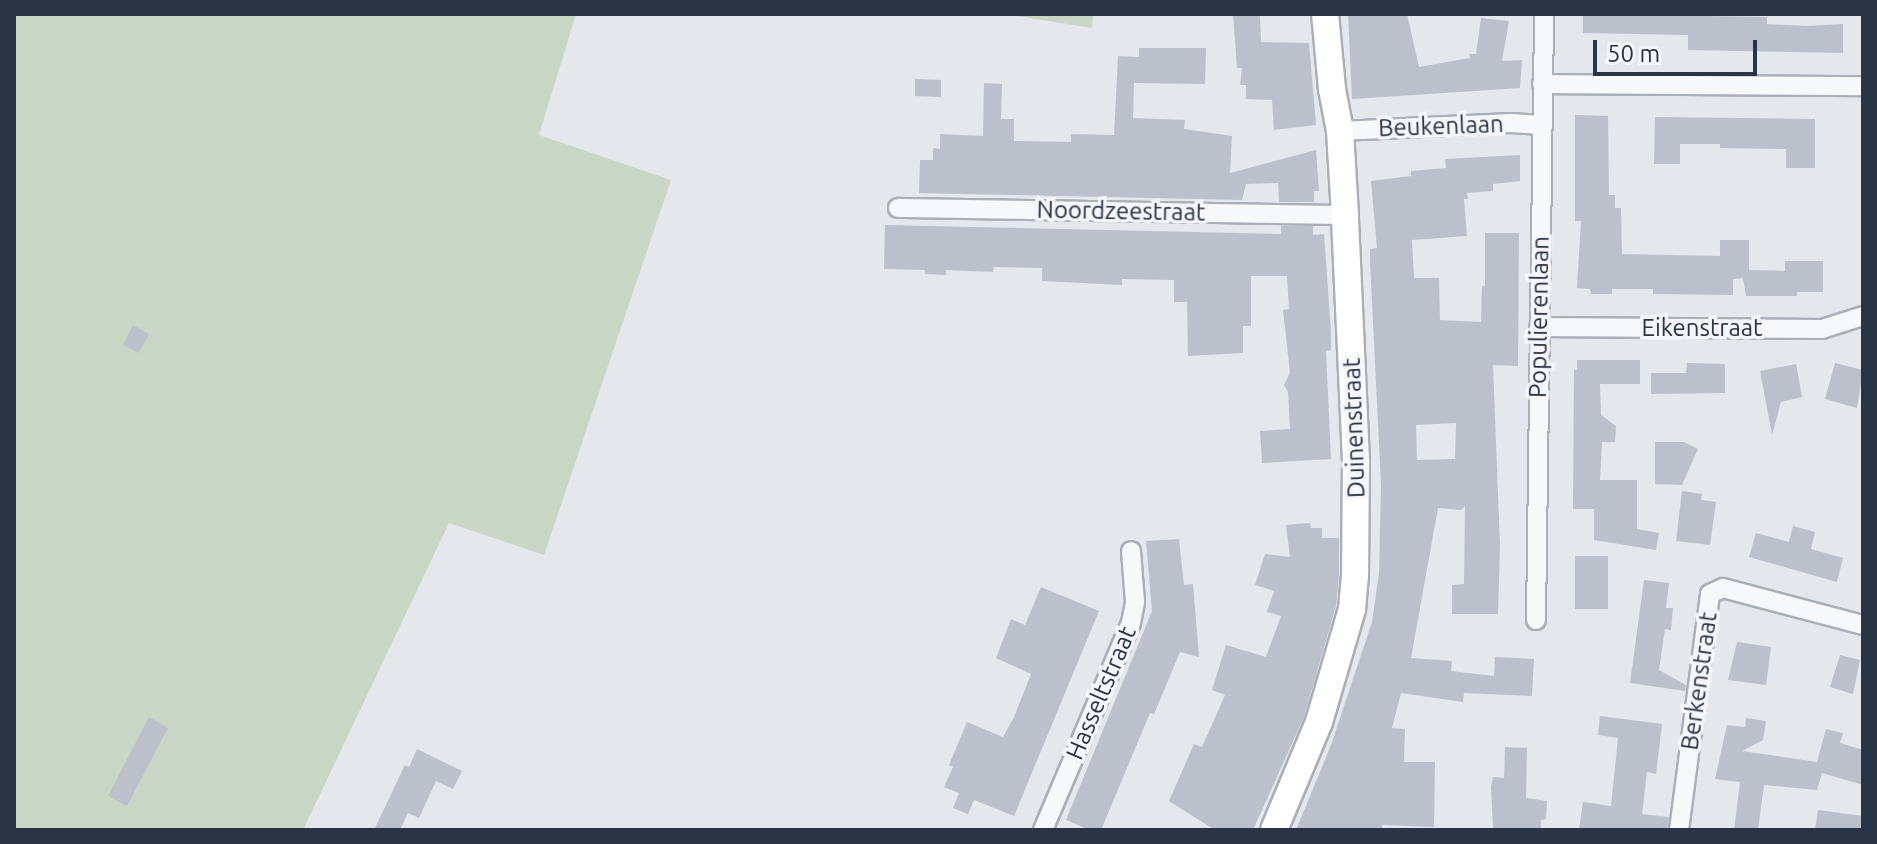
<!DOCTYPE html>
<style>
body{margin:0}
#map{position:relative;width:1877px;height:844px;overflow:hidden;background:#e4e7ec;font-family:Ubuntu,sans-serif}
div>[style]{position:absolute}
.green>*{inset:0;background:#c9d6c5}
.building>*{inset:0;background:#bbc0ca}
.roads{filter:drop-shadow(2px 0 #a9aeb7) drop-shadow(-2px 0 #a9aeb7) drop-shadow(0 2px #a9aeb7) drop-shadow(0 -2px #a9aeb7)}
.street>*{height:18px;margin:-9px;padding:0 9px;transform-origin:9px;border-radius:9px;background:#f7f8fa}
.secondary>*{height:26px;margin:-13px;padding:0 13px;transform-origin:13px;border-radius:13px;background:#fff}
span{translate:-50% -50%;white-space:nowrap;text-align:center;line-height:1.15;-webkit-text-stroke:7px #f4f6f9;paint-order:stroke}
.street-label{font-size:24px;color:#2b3445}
.frame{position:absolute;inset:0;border:16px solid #2b3445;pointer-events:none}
.scale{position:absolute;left:1593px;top:40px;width:164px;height:36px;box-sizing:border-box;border:4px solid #2b3445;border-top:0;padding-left:10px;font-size:24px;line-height:28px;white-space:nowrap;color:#2b3445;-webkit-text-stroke:6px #f4f6f9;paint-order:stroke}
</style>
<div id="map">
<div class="green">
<i style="clip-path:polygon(14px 14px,576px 14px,539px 135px,671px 180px,544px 555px,449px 523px,303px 830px,14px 830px)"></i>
<i style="clip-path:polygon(1006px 14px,1093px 14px,1092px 28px)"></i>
</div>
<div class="building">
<i style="clip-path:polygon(1233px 14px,1260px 14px,1261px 42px,1309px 43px,1316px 125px,1274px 130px,1272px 100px,1246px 99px,1246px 85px,1240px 85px,1242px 68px,1237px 68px)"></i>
<i style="clip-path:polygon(1348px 14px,1407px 14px,1419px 67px,1470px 58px,1469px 54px,1476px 54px,1481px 18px,1509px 21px,1502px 61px,1522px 60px,1520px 88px,1352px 99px)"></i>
<i style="clip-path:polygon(1583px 14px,1767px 17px,1767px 24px,1807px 26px,1843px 24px,1843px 53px,1688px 50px,1688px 35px,1583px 33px)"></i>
<i style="clip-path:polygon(1139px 48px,1206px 48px,1205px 84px,1134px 83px,1133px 118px,1185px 120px,1184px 129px,1232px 136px,1230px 173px,1316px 150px,1319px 191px,1314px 191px,1314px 202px,1279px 202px,1278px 183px,1246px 184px,1242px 200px,919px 193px,920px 160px,933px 160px,933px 148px,940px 149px,940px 134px,983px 136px,984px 83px,1002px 84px,1001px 119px,1014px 119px,1014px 141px,1071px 142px,1071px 134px,1114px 135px,1118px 56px,1139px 57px)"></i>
<i style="clip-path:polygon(915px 79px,941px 80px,941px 97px,915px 96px)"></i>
<i style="clip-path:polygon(1575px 115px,1608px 116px,1609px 195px,1615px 195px,1615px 208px,1621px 208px,1622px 254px,1720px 256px,1720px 240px,1749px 240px,1749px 270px,1785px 271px,1785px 261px,1823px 261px,1823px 292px,1797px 292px,1797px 296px,1746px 296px,1743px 278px,1733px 279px,1733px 295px,1653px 294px,1653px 289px,1612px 289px,1612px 294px,1591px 294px,1590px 289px,1577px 288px,1581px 221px,1575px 221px)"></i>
<i style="clip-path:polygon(1655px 117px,1815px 119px,1815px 168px,1786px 168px,1786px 149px,1720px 148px,1720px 144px,1680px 144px,1680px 164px,1654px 164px)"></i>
<i style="clip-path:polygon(evenodd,1520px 155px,1520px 181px,1493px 184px,1493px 191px,1467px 193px,1468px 199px,1464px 199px,1467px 236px,1412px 240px,1414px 278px,1439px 278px,1440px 320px,1481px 322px,1482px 286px,1485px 286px,1485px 233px,1519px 233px,1518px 366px,1493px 365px,1500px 546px,1498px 614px,1452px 614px,1452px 585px,1464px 584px,1465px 506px,1461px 510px,1438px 508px,1411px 658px,1452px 661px,1451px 671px,1494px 676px,1495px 657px,1534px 659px,1532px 696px,1464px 693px,1463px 702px,1401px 693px,1392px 728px,1405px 729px,1404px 762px,1435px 762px,1434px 827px,1382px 825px,1382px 828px,1350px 830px,1296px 830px,1331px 745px,1372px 622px,1379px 573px,1381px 485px,1370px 261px,1370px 249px,1377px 248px,1371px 181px,1411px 176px,1411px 171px,1446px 168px,1445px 159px,1520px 155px,1456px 423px,1455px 459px,1417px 460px,1416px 425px,1456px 423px)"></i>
<i style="clip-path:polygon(885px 225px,1281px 234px,1281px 226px,1313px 226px,1313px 235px,1324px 234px,1331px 331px,1331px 350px,1326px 351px,1331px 459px,1262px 463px,1260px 431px,1290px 429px,1288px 392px,1284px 385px,1290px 373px,1283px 310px,1289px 309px,1287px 276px,1251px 276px,1251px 326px,1243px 326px,1243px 353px,1188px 356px,1187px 302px,1174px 302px,1174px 280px,1122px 279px,1122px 285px,1042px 281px,1042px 268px,994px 267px,993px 272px,946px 270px,946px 275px,925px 274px,925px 270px,884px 269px)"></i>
<i style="clip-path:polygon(133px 325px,149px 334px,139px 353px,123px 345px)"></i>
<i style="clip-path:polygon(1577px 360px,1640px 360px,1640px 384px,1600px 384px,1601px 415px,1616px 426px,1615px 442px,1602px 442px,1600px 480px,1637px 480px,1637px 529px,1659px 533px,1656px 550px,1594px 540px,1594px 509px,1573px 509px,1574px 370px,1577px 370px)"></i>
<i style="clip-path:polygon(1687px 363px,1725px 364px,1725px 393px,1651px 394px,1651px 373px,1686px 373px)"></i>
<i style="clip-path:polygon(1835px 363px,1863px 370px,1857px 408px,1825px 399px)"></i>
<i style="clip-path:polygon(1796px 364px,1802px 397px,1781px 402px,1772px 435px,1760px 371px)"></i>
<i style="clip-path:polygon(1655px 442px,1684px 442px,1698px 449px,1682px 485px,1655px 484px)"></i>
<i style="clip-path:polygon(1682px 491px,1702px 494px,1701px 500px,1716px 502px,1710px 545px,1676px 541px)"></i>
<i style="clip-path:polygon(1310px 523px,1311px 528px,1322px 528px,1322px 538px,1339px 538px,1339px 575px,1336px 606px,1304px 717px,1253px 830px,1215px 830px,1169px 801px,1194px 744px,1202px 747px,1225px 695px,1212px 690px,1226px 645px,1266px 657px,1281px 616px,1267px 612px,1274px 591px,1255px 585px,1265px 554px,1290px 557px,1286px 525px)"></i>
<i style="clip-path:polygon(1793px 526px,1815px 532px,1811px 549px,1843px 558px,1837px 582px,1749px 557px,1756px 533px,1789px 542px)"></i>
<i style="clip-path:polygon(1179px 539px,1184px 585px,1193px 584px,1199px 657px,1180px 652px,1154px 714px,1150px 713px,1101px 830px,1090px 830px,1066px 820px,1152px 611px,1146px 541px)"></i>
<i style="clip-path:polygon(1575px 556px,1608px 556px,1608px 609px,1575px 609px)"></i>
<i style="clip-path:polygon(1644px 580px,1669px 583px,1666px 608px,1673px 608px,1671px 630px,1665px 629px,1659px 670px,1686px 685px,1685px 691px,1630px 683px)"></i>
<i style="clip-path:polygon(1041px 587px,1099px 611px,1014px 816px,974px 800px,968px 814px,953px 808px,959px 793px,944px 787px,953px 767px,949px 765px,967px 722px,1003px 737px,1014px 717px,1031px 674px,996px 658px,1011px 619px,1025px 625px)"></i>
<i style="clip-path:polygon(1737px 642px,1771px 647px,1766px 685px,1728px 680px)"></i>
<i style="clip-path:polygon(1840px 655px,1860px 660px,1853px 694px,1830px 687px)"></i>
<i style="clip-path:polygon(1600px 716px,1662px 724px,1656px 774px,1647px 772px,1642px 814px,1669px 817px,1667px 830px,1579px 830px,1583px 802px,1611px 806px,1618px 738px,1598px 735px)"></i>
<i style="clip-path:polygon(149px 717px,168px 728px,127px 806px,108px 796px)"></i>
<i style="clip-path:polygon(1746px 718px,1766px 721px,1763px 740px,1742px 751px,1817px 762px,1826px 729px,1843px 733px,1840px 743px,1863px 750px,1863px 785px,1822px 773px,1817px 790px,1764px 785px,1758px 830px,1734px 830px,1740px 782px,1715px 779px,1727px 725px,1745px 727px)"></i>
<i style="clip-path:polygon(1505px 747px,1527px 748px,1526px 798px,1547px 801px,1546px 819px,1541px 820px,1541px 830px,1493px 828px,1491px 787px,1493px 777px,1504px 778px)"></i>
<i style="clip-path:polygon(417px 749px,462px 771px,453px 789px,436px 781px,419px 818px,408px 813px,400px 830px,374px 830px,405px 765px,409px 767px)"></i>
<i style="clip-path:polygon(1818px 810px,1863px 816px,1863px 830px,1815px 830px)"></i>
</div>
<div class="roads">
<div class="street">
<i style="left:1542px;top:84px;width:321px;rotate:0.4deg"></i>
<i style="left:1340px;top:131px;width:171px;rotate:-2.7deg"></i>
<i style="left:1511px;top:123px;width:30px;rotate:4deg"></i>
<i style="left:898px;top:208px;width:447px;rotate:0.9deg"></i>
<i style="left:1539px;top:327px;width:283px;rotate:0.4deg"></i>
<i style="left:1822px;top:329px;width:43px;rotate:-17.6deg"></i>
<i style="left:1536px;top:620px;width:606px;rotate:-89.24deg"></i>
<i style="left:1043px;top:830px;width:225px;rotate:-67deg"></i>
<i style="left:1131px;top:623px;width:21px;rotate:-79deg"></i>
<i style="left:1135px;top:602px;width:51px;rotate:-94.5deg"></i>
<i style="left:1679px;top:830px;width:238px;rotate:-82.5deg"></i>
<i style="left:1710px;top:594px;width:14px;rotate:-25deg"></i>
<i style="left:1723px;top:588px;width:145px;rotate:14.8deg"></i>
</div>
<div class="secondary">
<i style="left:1274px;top:830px;width:117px;rotate:-67.4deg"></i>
<i style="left:1319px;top:722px;width:118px;rotate:-73.7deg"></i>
<i style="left:1352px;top:609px;width:33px;rotate:-85deg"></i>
<i style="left:1355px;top:576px;width:115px;rotate:-89.5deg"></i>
<i style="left:1356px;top:461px;width:246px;rotate:-92.6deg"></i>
<i style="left:1345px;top:215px;width:84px;rotate:-93.4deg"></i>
<i style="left:1340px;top:131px;width:43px;rotate:-100.8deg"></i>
<i style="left:1332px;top:89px;width:75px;rotate:-95.3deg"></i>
</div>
</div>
<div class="street-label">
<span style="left:1441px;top:126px;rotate:-2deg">Beukenlaan</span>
<span style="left:1121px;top:211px;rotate:1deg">Noordzeestraat</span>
<span style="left:1539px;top:317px;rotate:-89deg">Populierenlaan</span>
<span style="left:1702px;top:328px">Eikenstraat</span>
<span style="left:1354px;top:428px;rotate:-92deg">Duinenstraat</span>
<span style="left:1699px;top:681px;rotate:-82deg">Berkenstraat</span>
<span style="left:1101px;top:693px;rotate:-67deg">Hasseltstraat</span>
</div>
<div class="frame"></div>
<div class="scale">50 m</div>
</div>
